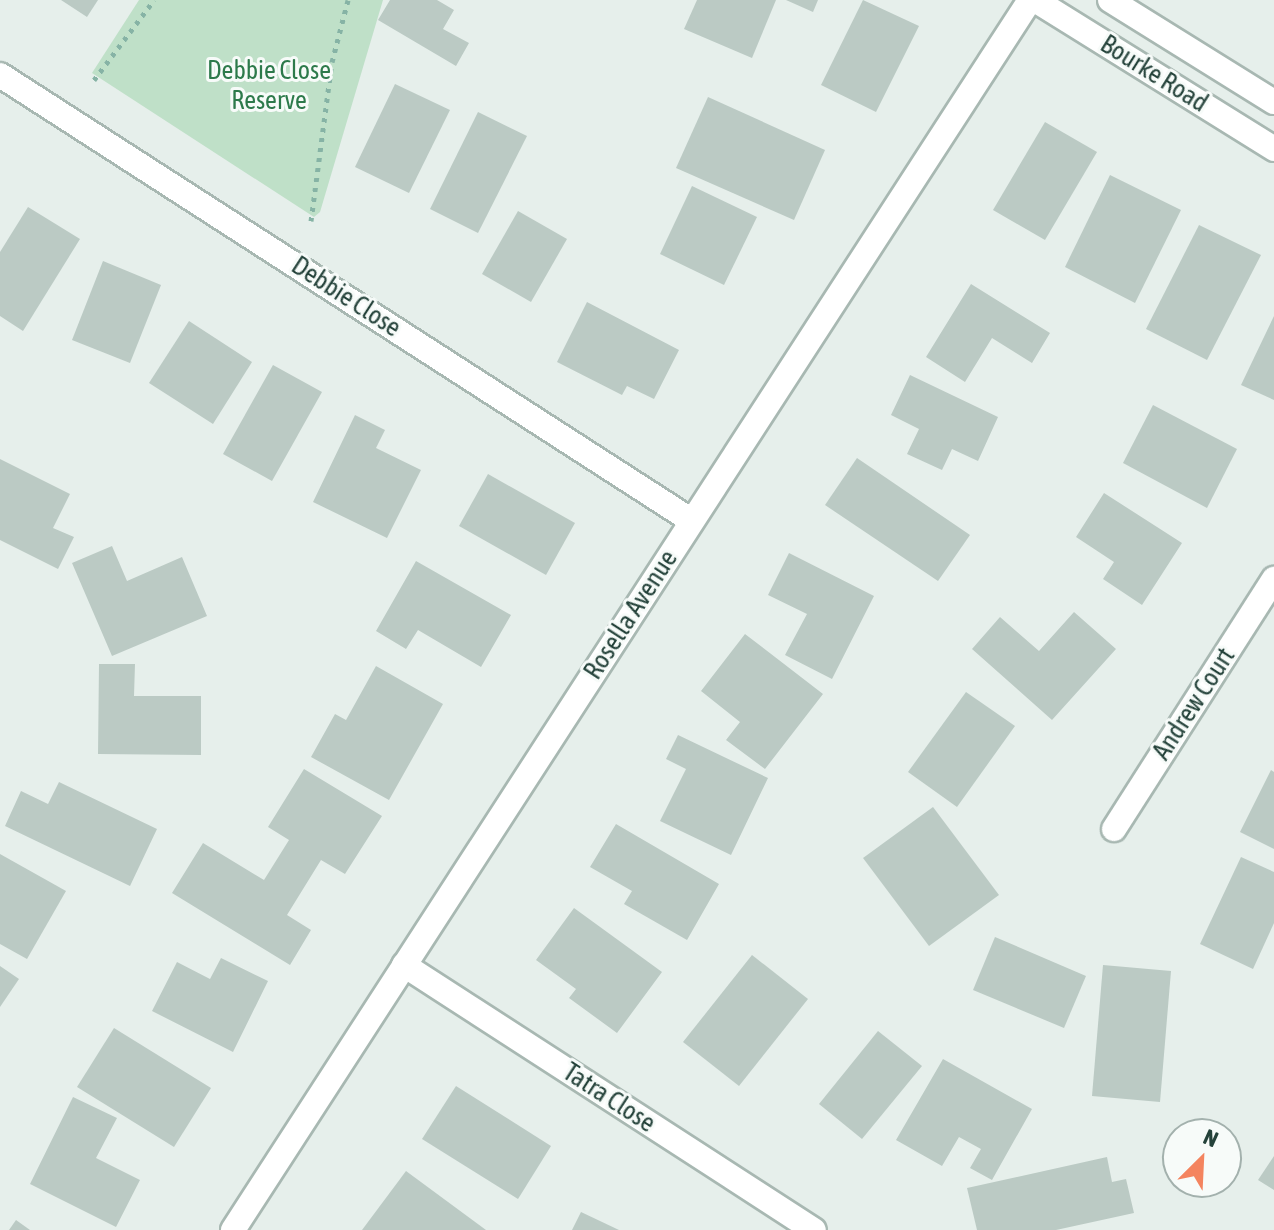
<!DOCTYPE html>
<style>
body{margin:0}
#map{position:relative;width:1274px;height:1230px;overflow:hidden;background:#e6efeb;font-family:"Asap Condensed",sans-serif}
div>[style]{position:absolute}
.green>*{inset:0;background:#bfe0c8}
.building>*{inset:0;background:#bbcac4}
.path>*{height:5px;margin-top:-2.5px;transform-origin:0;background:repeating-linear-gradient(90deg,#86b3a5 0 4px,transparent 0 10px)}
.roads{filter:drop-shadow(2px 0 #a8b8b2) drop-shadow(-2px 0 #a8b8b2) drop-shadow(0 2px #a8b8b2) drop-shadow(0 -2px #a8b8b2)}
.street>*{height:24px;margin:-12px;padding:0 12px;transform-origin:12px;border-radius:12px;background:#fff}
.secondary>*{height:24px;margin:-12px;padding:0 12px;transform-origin:12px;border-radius:12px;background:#fff}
span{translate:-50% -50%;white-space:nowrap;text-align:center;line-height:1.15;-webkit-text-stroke:6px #f7fbf9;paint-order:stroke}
.park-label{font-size:26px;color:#2d7a4b}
.street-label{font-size:26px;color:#24423a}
.north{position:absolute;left:1162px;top:1118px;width:80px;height:80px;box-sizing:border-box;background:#f7fbf9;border:2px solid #a3b1ad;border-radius:50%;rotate:24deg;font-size:22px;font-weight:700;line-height:32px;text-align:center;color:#24423a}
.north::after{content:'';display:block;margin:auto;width:28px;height:36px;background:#f4845f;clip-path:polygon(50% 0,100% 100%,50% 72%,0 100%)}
</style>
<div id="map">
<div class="green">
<i style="clip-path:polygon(139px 0,383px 0,320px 212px,314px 217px,92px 73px)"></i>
</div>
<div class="building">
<i style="clip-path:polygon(61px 0,98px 0,87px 17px)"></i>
<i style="clip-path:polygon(390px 0,437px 0,454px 10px,443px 29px,469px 43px,456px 66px,378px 20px)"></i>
<i style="clip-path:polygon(697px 0,776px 0,752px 58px,684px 29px)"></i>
<i style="clip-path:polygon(786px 0,818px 0,813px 12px)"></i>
<i style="clip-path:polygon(863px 0,919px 26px,876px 112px,821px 85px)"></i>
<i style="clip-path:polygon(395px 84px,450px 110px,409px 193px,355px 167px)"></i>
<i style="clip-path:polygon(708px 97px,825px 150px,794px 220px,676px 168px)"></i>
<i style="clip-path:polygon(478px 112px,527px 136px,478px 233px,430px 209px)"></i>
<i style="clip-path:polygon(1045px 122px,1097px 152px,1045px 240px,993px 210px)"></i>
<i style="clip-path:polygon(1110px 175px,1181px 210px,1135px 303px,1065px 267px)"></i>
<i style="clip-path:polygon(692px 186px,757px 217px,724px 285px,660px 254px)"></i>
<i style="clip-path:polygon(28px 207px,80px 239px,23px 331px,0 316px,0 252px)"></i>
<i style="clip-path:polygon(518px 211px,567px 239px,531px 302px,482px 274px)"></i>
<i style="clip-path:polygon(1199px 225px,1261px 255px,1207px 360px,1146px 329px)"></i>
<i style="clip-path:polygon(103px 261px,161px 285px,130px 363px,72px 340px)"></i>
<i style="clip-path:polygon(971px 284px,1050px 333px,1032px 363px,992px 338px,965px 382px,926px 357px)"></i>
<i style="clip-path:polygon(587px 302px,679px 350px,654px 399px,627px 386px,622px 395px,557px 362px)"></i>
<i style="clip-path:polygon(1274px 316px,1274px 400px,1241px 385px)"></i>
<i style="clip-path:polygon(189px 321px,252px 362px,213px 424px,149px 383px)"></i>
<i style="clip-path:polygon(273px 365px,322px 392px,272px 481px,223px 454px)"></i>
<i style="clip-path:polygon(910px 375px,998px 417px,978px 461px,952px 449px,942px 470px,907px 454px,919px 429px,891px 415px)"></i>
<i style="clip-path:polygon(1153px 405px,1237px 449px,1207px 508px,1123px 463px)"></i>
<i style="clip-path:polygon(355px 415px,385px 430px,376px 448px,421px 470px,387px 538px,313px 502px)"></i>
<i style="clip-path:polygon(857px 458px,970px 535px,938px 581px,825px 505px)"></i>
<i style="clip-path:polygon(0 459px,70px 494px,53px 528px,74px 537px,58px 569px,0 540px)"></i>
<i style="clip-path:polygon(488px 474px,575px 523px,546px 575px,459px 526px)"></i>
<i style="clip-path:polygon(1104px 493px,1182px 543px,1142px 605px,1103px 579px,1114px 562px,1076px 537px)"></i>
<i style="clip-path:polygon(112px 546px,127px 581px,182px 557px,207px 616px,112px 656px,72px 563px)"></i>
<i style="clip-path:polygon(789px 553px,874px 596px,832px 679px,785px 655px,807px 614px,768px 595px)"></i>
<i style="clip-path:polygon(416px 561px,511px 615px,481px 667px,418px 630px,406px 649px,376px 631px)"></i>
<i style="clip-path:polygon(1074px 612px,1116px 649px,1052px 720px,972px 649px,1000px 617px,1039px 651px)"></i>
<i style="clip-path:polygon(745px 634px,823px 694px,765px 769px,726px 740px,740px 722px,701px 691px)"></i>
<i style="clip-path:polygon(99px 664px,135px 664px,134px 696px,201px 696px,201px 755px,98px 754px)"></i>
<i style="clip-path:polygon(376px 666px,443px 704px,389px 800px,311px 757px,335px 714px,346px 720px)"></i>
<i style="clip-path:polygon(966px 692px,1015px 726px,957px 807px,908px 772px)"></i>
<i style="clip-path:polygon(678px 735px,768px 778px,731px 855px,660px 821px,686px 769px,666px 759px)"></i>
<i style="clip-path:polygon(304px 769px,382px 816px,345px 874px,321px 860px,287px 915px,311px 930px,290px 965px,172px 893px,203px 843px,264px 880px,289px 840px,268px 827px)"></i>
<i style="clip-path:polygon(1271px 770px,1274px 772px,1274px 849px,1240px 832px)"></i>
<i style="clip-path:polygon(59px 782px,157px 829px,130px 886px,5px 826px,21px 791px,48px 804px)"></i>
<i style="clip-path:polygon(933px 807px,999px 895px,929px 946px,863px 858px)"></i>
<i style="clip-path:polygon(616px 824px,719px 884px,687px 940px,624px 904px,632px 891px,590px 867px)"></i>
<i style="clip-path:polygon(0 854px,66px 891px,27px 959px,0 944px)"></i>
<i style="clip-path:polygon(1241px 857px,1274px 872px,1274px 923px,1253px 969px,1200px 944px)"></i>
<i style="clip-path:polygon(574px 908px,662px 972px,617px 1033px,569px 998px,576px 989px,536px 960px)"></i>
<i style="clip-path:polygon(995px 937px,1086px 976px,1064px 1028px,973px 990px)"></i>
<i style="clip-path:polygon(752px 955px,808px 999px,739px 1086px,683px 1042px)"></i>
<i style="clip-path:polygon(221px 958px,268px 981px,233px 1052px,152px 1011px,177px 962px,210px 979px)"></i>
<i style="clip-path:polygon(1103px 965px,1171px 971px,1160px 1102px,1092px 1096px)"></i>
<i style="clip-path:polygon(0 966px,19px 979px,0 1007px)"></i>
<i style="clip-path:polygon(114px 1028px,211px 1088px,174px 1147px,77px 1087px)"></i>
<i style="clip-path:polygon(878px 1031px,922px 1066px,862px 1139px,819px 1104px)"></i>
<i style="clip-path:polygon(943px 1059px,1032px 1109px,992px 1180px,970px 1168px,981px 1149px,959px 1137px,942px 1166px,896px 1140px)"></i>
<i style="clip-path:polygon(456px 1086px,551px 1146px,518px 1199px,422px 1139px)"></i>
<i style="clip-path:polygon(73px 1097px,117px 1118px,96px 1158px,140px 1180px,116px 1227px,30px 1184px)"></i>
<i style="clip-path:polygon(1274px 1156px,1274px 1190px,1258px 1180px)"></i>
<i style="clip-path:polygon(1107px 1157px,1112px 1182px,1126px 1179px,1134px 1213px,1056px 1230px,977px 1230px,967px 1188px)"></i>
<i style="clip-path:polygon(406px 1171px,486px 1230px,362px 1230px)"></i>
<i style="clip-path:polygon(581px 1212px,619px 1230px,572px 1230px)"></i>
<i style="clip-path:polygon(16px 1220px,30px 1230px,9px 1230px)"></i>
</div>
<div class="path">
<i style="left:94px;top:80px;width:100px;rotate:-53.1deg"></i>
<i style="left:311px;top:221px;width:160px;rotate:-82.5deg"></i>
<i style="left:332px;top:62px;width:64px;rotate:-75.5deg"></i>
</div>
<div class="roads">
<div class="street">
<i style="left:0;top:75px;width:823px;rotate:32.8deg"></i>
<i style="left:1114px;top:829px;width:297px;rotate:-57.4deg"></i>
<i style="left:404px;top:965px;width:488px;rotate:32.9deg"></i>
<i style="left:233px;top:1230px;width:1466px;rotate:-57.06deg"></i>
</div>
<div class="secondary">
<i style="left:1035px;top:0;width:282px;rotate:31.9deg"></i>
<i style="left:1110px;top:0;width:193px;rotate:31.9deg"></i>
</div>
</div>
<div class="park-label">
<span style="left:269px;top:86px">Debbie Close<br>Reserve</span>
</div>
<div class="street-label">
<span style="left:1154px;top:74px;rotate:32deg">Bourke Road</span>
<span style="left:346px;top:297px;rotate:33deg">Debbie Close</span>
<span style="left:631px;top:615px;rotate:-57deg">Rosella Avenue</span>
<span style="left:1194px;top:704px;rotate:-57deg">Andrew Court</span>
<span style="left:609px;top:1098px;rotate:33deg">Tatra Close</span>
</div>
<div class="north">N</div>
</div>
